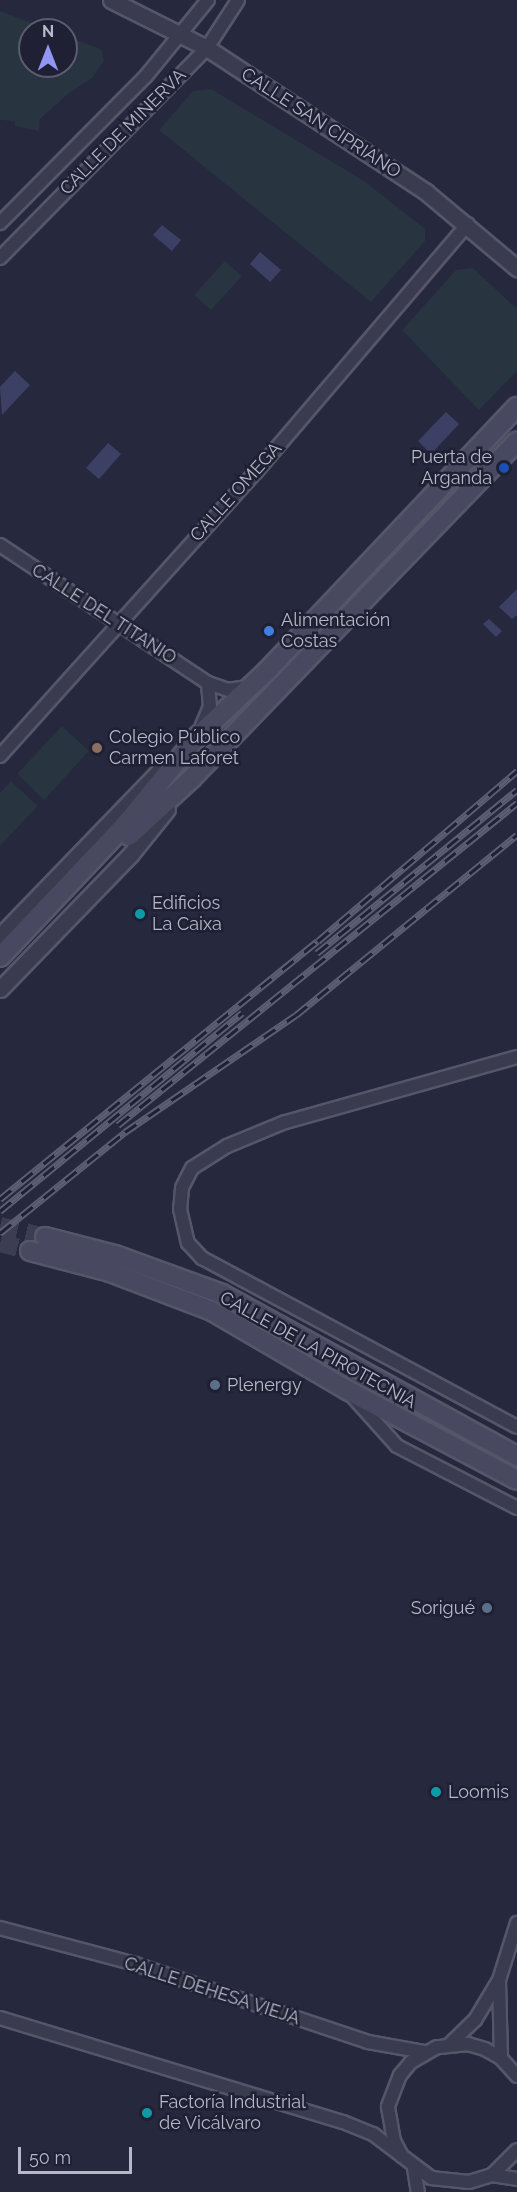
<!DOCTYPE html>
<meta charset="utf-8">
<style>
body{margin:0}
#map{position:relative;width:517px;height:2192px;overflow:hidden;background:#26283e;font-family:Raleway,sans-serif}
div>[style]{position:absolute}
.green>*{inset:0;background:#28343f}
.water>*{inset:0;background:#3d4065}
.secondary-tunnel>*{height:18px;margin-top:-9px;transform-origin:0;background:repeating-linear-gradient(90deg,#3c3d53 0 18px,transparent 0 27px)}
.roads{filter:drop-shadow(2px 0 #555669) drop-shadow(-2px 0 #555669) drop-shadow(0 2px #555669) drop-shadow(0 -2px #555669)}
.minor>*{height:12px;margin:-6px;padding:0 6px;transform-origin:6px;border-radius:6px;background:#3a3b4e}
.tertiary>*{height:15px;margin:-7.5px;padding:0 7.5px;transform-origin:7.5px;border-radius:7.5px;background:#3a3b4e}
.secondary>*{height:18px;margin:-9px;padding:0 9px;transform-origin:9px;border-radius:9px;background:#484961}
.rail>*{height:7px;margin-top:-3.5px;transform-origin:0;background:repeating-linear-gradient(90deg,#1f2033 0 14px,#5c5e75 0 28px);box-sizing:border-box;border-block:2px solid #5c5e75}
.dots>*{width:16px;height:16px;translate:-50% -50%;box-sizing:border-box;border:3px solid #1f2033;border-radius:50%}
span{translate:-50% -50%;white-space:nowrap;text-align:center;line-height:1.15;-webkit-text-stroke:5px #1f2033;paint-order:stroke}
.street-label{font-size:18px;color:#b6b7c9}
.poi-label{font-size:18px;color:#b6b7c9}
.right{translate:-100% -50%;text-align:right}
.left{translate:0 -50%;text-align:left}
.north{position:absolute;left:18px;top:18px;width:60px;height:60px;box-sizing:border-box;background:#1f2033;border:2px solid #5b5c6f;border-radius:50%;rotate:0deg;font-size:16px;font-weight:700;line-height:24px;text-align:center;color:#b6b7c9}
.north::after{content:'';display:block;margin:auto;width:21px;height:27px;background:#9295f2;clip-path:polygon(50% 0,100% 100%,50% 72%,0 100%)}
.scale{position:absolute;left:18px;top:2147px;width:114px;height:27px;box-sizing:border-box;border:3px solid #b6b7c9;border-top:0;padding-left:8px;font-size:18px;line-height:21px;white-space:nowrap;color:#b6b7c9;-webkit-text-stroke:4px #1f2033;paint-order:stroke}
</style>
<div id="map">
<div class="green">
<i style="clip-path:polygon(0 11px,50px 30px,30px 30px,30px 66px,66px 66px,66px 36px,101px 49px,104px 61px,92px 78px,69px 93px,40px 119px,39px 131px,15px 126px,15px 121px,0 120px)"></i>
<i style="clip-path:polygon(211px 89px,364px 181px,425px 229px,425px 241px,371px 302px,159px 130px,193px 91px)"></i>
<i style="clip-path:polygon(225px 261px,242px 276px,211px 310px,194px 295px)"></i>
<i style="clip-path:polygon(473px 268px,517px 309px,517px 371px,479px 410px,402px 330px,456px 270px)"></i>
<i style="clip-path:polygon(62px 726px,89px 751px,44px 800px,17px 774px)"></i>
<i style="clip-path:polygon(11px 781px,38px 806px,0 846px,0 793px)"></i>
</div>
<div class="water">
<i style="clip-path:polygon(162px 225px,181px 240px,172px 251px,153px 235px)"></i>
<i style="clip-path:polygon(260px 252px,281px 270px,270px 282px,250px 264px)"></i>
<i style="clip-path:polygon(15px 371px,30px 385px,2px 415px,0 387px)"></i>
<i style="clip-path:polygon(446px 412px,459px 424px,431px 454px,418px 441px)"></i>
<i style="clip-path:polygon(108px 443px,121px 454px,99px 479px,86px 468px)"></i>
<i style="clip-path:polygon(517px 589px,517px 615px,512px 619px,499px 607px)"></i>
<i style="clip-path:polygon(489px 619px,502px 631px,496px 637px,483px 624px)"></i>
</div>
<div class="secondary-tunnel">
<i style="left:0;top:1226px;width:46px;rotate:13.7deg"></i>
<i style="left:0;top:1243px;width:31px;rotate:15deg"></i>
</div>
<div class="roads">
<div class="minor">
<i style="left:0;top:223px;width:207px;rotate:-45.2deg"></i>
<i style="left:146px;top:76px;width:98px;rotate:-50.8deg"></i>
<i style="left:0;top:258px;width:295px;rotate:-45.4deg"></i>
<i style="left:207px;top:48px;width:57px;rotate:-57.1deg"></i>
<i style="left:0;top:545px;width:250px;rotate:33.6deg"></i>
<i style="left:208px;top:683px;width:21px;rotate:19deg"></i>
<i style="left:228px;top:690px;width:20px;rotate:-9deg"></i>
<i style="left:200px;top:730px;width:25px;rotate:-67deg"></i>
<i style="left:210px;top:707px;width:24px;rotate:-95deg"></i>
<i style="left:0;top:756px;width:382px;rotate:-48deg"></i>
<i style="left:256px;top:472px;width:326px;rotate:-49.5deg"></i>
<i style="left:517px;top:1057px;width:241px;rotate:164.3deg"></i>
<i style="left:285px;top:1122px;width:63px;rotate:157.5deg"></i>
<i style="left:227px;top:1146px;width:41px;rotate:147.8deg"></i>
<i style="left:192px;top:1168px;width:22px;rotate:117deg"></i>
<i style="left:182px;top:1188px;width:21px;rotate:95deg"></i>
<i style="left:180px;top:1209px;width:35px;rotate:77deg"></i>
<i style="left:188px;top:1243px;width:21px;rotate:47deg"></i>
<i style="left:202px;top:1258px;width:357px;rotate:28.2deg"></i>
<i style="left:354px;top:1398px;width:64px;rotate:48.1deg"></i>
<i style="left:397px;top:1446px;width:135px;rotate:27.3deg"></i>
<i style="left:0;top:1928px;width:140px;rotate:14.9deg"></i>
<i style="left:135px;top:1964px;width:246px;rotate:18.5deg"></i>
<i style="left:368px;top:2042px;width:58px;rotate:10deg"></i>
<i style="left:499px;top:1981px;width:77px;rotate:88.5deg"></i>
<i style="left:0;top:2018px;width:358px;rotate:16.9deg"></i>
<i style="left:343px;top:2122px;width:32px;rotate:22deg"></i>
<i style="left:373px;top:2134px;width:36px;rotate:37deg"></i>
<i style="left:450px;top:2044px;width:35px;rotate:-44deg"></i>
<i style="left:475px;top:2020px;width:47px;rotate:-59deg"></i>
<i style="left:499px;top:1980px;width:60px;rotate:-72.5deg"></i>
<i style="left:517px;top:2076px;width:24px;rotate:-132deg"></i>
<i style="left:501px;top:2058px;width:18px;rotate:-151deg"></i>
<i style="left:485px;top:2049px;width:18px;rotate:-164deg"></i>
<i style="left:468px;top:2044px;width:31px;rotate:174deg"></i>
<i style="left:437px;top:2047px;width:30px;rotate:150deg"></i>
<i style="left:411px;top:2062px;width:17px;rotate:130deg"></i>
<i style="left:400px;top:2075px;width:34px;rotate:111deg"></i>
<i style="left:388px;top:2107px;width:35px;rotate:80deg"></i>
<i style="left:394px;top:2141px;width:17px;rotate:62deg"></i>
<i style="left:402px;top:2156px;width:36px;rotate:37deg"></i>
<i style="left:431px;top:2178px;width:38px;rotate:6deg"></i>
<i style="left:469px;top:2182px;width:24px;rotate:-17deg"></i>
<i style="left:492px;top:2175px;width:35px;rotate:-45deg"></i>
<i style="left:414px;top:2168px;width:24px;rotate:81deg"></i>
<i style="left:492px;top:2175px;width:25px;rotate:9deg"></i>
</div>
<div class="tertiary">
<i style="left:111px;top:0;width:107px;rotate:26.6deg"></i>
<i style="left:207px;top:48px;width:262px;rotate:33.3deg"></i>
<i style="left:426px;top:192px;width:119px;rotate:39.9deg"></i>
<i style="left:0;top:936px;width:236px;rotate:-46deg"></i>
<i style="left:0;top:989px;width:187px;rotate:-45.9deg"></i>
<i style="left:130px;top:855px;width:59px;rotate:-51.2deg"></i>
</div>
<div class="secondary">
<i style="left:129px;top:836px;width:86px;rotate:-42.6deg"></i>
<i style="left:192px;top:778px;width:468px;rotate:-46deg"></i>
<i style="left:0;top:957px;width:180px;rotate:-46.6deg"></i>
<i style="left:124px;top:826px;width:117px;rotate:-50.6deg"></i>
<i style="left:198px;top:736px;width:93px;rotate:-43.3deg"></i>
<i style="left:266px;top:672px;width:365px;rotate:-46.6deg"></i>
<i style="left:45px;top:1237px;width:72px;rotate:14.4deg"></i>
<i style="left:115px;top:1255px;width:114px;rotate:20deg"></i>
<i style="left:222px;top:1294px;width:337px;rotate:28.8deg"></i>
<i style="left:30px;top:1251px;width:83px;rotate:14.7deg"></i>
<i style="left:110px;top:1272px;width:109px;rotate:20.9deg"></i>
<i style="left:212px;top:1311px;width:156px;rotate:30.3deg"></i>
<i style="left:347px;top:1390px;width:192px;rotate:27.9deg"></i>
</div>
</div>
<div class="rail">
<i style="left:317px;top:953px;width:258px;rotate:-39.2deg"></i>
<i style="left:118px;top:1125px;width:513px;rotate:-38.9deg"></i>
<i style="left:0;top:1199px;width:409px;rotate:-39.1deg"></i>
<i style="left:318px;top:941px;width:262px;rotate:-40.5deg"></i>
<i style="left:0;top:1211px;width:313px;rotate:-39.3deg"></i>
<i style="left:0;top:1233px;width:161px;rotate:-38.9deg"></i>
<i style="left:125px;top:1132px;width:207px;rotate:-34.4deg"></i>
<i style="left:296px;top:1015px;width:285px;rotate:-39.2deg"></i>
</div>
<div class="dots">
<i style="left:504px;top:468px;background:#1a4fb4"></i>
<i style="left:269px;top:631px;background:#3f7fe0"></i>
<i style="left:97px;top:748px;background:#8d6e63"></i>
<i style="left:140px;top:914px;background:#0f9aa8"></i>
<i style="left:215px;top:1385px;background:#5c6f8a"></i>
<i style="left:487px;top:1608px;background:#5c6f8a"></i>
<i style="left:436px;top:1792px;background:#0f9aa8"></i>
<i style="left:147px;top:2113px;background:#0f9aa8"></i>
</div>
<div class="street-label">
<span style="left:321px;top:123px;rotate:33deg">CALLE SAN CIPRIANO</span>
<span style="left:123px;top:132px;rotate:-45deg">CALLE DE MINERVA</span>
<span style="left:236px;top:492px;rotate:-48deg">CALLE OMEGA</span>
<span style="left:104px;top:614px;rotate:33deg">CALLE DEL TITANIO</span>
<span style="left:318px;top:1350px;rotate:29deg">CALLE DE LA PIROTECNIA</span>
<span style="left:212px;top:1991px;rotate:18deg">CALLE DEHESA VIEJA</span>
</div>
<div class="poi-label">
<span class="right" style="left:492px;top:468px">Puerta de<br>Arganda</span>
<span class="left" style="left:281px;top:631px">Alimentación<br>Costas</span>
<span class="left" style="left:109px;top:748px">Colegio Público<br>Carmen Laforet</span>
<span class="left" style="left:152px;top:914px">Edificios<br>La Caixa</span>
<span class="left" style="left:227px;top:1385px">Plenergy</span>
<span class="right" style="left:475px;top:1608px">Sorigué</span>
<span class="left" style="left:448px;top:1792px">Loomis</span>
<span class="left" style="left:159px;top:2113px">Factoría Industrial<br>de Vicálvaro</span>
</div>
<div class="north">N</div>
<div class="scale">50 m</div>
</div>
